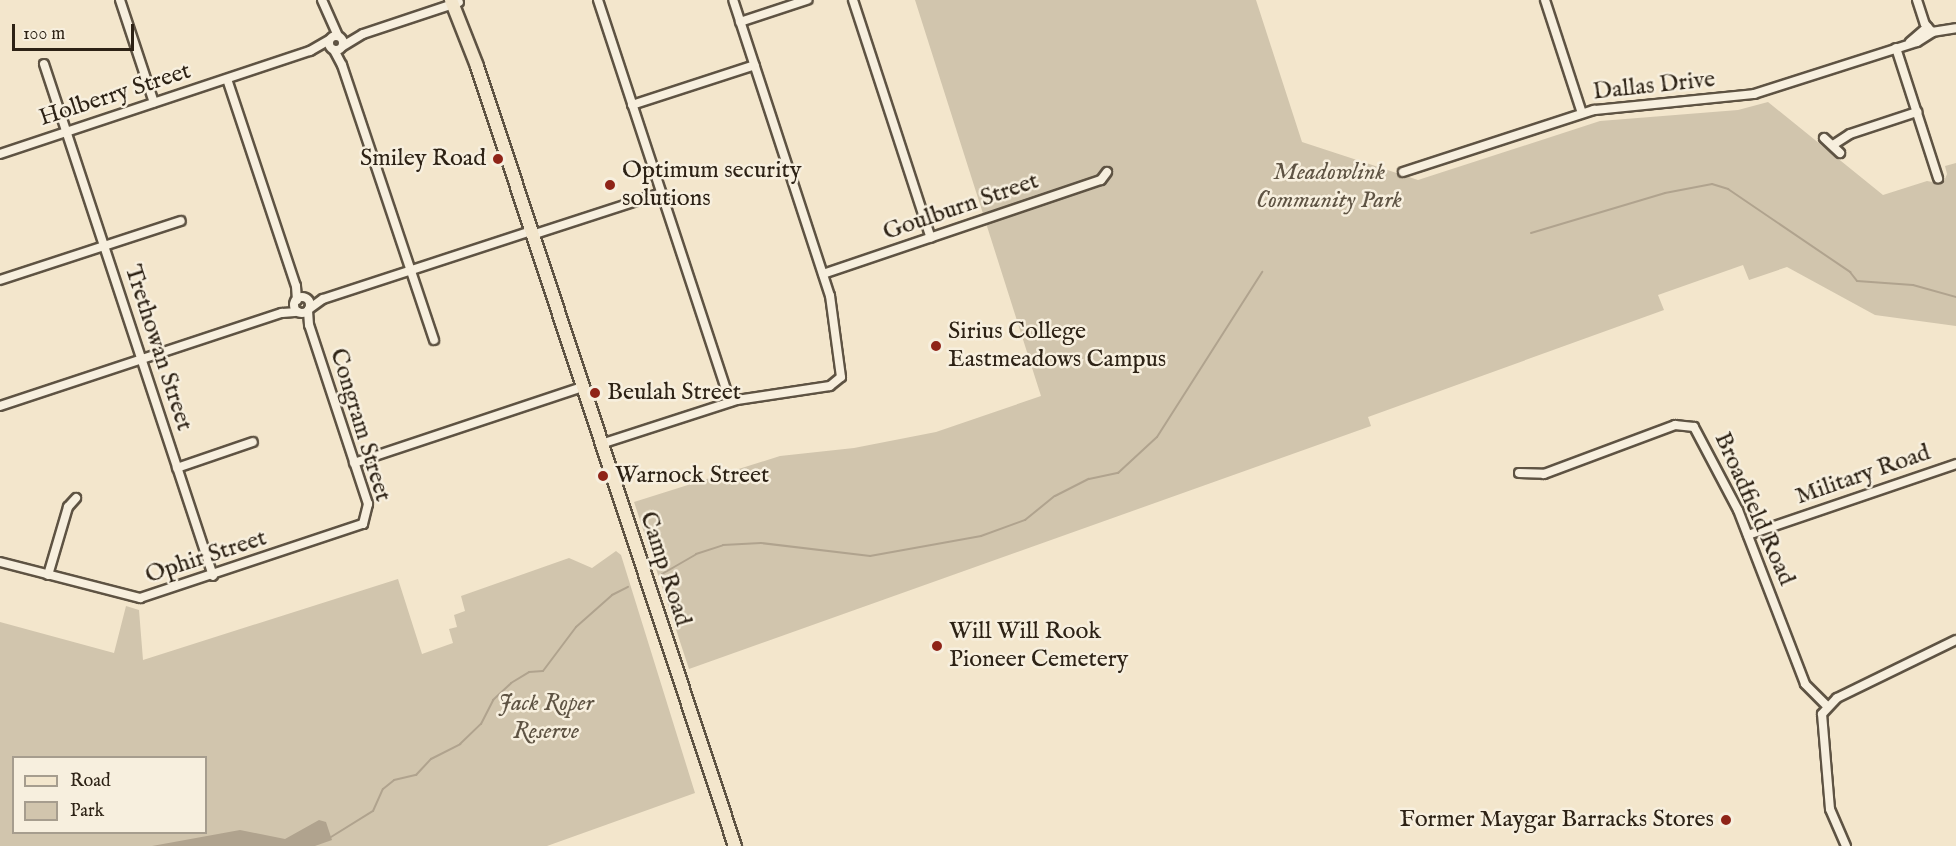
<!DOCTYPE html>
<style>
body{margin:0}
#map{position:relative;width:1956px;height:846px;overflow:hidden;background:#f3e6cc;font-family:"IM FELL English",serif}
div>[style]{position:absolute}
.green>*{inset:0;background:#d1c5ad}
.water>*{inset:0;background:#b0a38e}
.stream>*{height:2px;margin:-1px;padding:0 1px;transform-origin:1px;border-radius:1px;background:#b0a38e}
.roads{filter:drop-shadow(2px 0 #5e5343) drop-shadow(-2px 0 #5e5343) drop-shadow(0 2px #5e5343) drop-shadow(0 -2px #5e5343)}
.street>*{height:8px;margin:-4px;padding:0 4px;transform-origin:4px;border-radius:4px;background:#f7efde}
.street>.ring{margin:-4px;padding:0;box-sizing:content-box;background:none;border:8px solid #f7efde;border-radius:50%}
.primary>*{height:12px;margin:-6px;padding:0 6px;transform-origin:6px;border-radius:6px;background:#f3e6cc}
.dots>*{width:16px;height:16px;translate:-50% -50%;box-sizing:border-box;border:3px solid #f7efde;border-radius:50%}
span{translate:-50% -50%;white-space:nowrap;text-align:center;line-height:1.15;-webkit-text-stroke:5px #f7efde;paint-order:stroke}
.street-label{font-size:24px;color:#2d2215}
.poi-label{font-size:24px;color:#2d2215}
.right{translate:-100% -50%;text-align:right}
.left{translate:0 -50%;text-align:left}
.park-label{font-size:24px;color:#5e5343;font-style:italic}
.legend{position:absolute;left:12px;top:756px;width:195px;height:78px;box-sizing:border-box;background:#f7efde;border:2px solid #a69d8e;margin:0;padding:8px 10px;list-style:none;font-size:18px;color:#2d2215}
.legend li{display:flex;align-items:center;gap:12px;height:30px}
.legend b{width:30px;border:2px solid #a69d8e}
.scale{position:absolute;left:12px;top:24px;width:122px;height:27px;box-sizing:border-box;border:3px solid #2d2215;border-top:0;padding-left:8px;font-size:18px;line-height:21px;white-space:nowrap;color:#2d2215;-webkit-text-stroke:4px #f7efde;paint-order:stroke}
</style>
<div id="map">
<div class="green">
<i style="clip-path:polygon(915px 0,1256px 0,1302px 142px,1418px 180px,1600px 121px,1738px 110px,1768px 102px,1883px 195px,1927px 181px,1943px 184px,1947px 174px,1945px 166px,1956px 163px,1956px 326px,1875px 315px,1787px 267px,1749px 280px,1743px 265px,1658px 295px,1664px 310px,1368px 417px,1371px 426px,689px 669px,634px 502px,780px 456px,854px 448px,936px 432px,1041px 396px)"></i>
<i style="clip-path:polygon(evenodd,616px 551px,621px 555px,695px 793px,547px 846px,0 846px,0 622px,114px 653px,126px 606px,139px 610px,143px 660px,398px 579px,422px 654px,453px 643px,449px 629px,457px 627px,454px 615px,465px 611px,461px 596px,569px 558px,592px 568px,616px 551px,14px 758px,206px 758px,206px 832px,14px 832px,14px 758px)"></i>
</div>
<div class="water">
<i style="clip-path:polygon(319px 820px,326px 822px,332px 840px,315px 846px,152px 846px,240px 830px,285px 839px)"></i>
</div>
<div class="stream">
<i style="left:1531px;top:233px;width:140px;rotate:-16.6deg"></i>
<i style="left:1665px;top:193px;width:48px;rotate:-10.8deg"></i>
<i style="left:1712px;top:184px;width:17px;rotate:17deg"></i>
<i style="left:1728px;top:189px;width:148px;rotate:34.2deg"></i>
<i style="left:1850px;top:272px;width:11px;rotate:52deg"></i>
<i style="left:1857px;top:281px;width:56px;rotate:4.1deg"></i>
<i style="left:1913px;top:285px;width:45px;rotate:15.6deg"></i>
<i style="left:662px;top:574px;width:39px;rotate:-30deg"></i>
<i style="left:696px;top:554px;width:28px;rotate:-18deg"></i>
<i style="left:723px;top:545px;width:38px;rotate:-3deg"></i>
<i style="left:761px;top:543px;width:110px;rotate:6.8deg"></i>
<i style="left:870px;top:556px;width:113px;rotate:-10.2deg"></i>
<i style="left:981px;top:536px;width:47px;rotate:-20deg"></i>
<i style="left:1025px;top:520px;width:38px;rotate:-39deg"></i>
<i style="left:1055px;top:496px;width:38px;rotate:-27deg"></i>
<i style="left:1089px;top:479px;width:30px;rotate:-12deg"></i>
<i style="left:1118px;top:473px;width:53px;rotate:-42.7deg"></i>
<i style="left:1157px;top:437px;width:196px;rotate:-57.5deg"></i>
<i style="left:331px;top:837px;width:49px;rotate:-31.8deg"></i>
<i style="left:373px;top:811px;width:24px;rotate:-66deg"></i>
<i style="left:383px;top:789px;width:14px;rotate:-39deg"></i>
<i style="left:394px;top:780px;width:23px;rotate:-13deg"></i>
<i style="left:416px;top:775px;width:22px;rotate:-47deg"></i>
<i style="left:431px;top:759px;width:33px;rotate:-27deg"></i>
<i style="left:460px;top:744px;width:29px;rotate:-44deg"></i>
<i style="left:481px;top:724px;width:27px;rotate:-63deg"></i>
<i style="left:493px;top:700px;width:25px;rotate:-43deg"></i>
<i style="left:511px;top:683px;width:21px;rotate:-31deg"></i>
<i style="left:529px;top:672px;width:14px;rotate:-4deg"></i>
<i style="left:543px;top:671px;width:55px;rotate:-53.1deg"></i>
<i style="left:576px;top:627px;width:48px;rotate:-41.6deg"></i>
<i style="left:612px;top:595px;width:18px;rotate:-27deg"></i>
</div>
<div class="roads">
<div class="street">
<i style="left:120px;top:0;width:108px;rotate:71.7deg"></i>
<i style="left:322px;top:0;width:39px;rotate:66deg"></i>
<i style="left:598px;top:0;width:423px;rotate:71.8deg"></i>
<i style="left:853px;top:0;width:250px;rotate:71.9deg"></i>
<i style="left:1545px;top:0;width:119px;rotate:71.9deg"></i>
<i style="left:1917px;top:0;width:25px;rotate:72deg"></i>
<i style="left:1925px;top:24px;width:11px;rotate:49deg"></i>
<i style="left:1932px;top:32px;width:24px;rotate:-9deg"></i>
<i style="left:740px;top:22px;width:71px;rotate:-18.2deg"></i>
<i class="ring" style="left:329px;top:36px;width:6px;height:6px"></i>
<i style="left:1910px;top:42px;width:23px;rotate:-41deg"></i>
<i style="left:343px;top:46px;width:23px;rotate:-31deg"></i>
<i style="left:363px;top:34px;width:101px;rotate:-18.4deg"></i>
<i style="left:1896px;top:48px;width:137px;rotate:72.1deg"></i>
<i style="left:334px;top:50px;width:17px;rotate:62deg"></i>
<i style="left:342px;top:65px;width:290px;rotate:71.5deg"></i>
<i style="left:44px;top:64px;width:539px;rotate:71.73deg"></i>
<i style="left:227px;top:79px;width:218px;rotate:71.6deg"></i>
<i style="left:296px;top:286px;width:14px;rotate:86deg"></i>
<i style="left:632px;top:105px;width:129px;rotate:-18deg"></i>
<i style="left:1824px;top:138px;width:22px;rotate:43deg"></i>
<i style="left:1833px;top:145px;width:20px;rotate:-33deg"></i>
<i style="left:1850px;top:134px;width:71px;rotate:-18.2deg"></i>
<i style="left:0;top:154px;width:327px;rotate:-18.4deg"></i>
<i style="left:310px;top:51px;width:22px;rotate:-30deg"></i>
<i style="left:1403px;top:172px;width:201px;rotate:-18deg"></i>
<i style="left:1594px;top:110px;width:161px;rotate:-5.7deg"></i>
<i style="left:1754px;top:94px;width:171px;rotate:-17.7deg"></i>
<i style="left:1917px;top:42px;width:19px;rotate:-32deg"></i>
<i style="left:532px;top:235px;width:136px;rotate:-18deg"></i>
<i style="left:823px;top:274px;width:293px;rotate:-18.7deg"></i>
<i style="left:1101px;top:180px;width:10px;rotate:-53deg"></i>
<i style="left:0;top:280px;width:190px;rotate:-18.1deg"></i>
<i class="ring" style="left:294px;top:297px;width:8px;height:8px"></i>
<i style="left:309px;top:309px;width:17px;rotate:-36deg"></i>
<i style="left:323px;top:299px;width:219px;rotate:-18.1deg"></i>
<i style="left:0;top:406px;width:297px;rotate:-18.3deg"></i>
<i style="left:282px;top:313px;width:16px;rotate:-4deg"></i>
<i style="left:601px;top:444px;width:143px;rotate:-17.9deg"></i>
<i style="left:737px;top:400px;width:94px;rotate:-8.6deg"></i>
<i style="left:830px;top:386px;width:14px;rotate:-39deg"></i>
<i style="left:841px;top:377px;width:82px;rotate:-97.7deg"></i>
<i style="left:830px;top:296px;width:311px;rotate:-108.1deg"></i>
<i style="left:354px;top:463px;width:241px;rotate:-18.4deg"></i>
<i style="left:177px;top:468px;width:80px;rotate:-18.9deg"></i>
<i style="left:1519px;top:473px;width:25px;rotate:2deg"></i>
<i style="left:1544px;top:474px;width:140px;rotate:-20.5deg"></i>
<i style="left:1675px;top:425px;width:19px;rotate:6deg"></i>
<i style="left:1694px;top:427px;width:94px;rotate:62.1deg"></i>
<i style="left:1738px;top:510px;width:186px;rotate:68.9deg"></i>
<i style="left:1805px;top:684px;width:31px;rotate:45deg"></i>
<i style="left:1748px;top:535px;width:220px;rotate:-18.8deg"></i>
<i style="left:0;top:562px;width:145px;rotate:14.4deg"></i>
<i style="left:140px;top:598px;width:235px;rotate:-18.4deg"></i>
<i style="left:363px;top:524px;width:21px;rotate:-76deg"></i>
<i style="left:368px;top:504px;width:188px;rotate:-108.2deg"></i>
<i style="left:309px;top:325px;width:14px;rotate:-94deg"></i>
<i style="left:48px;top:575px;width:71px;rotate:-73.6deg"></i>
<i style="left:68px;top:507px;width:12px;rotate:-48deg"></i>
<i style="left:1846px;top:846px;width:40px;rotate:-113.4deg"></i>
<i style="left:1830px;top:809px;width:95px;rotate:-94.8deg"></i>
<i style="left:1822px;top:714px;width:22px;rotate:-47deg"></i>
<i style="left:1837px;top:698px;width:132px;rotate:-26deg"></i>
</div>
<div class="primary">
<i style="left:451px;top:0;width:71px;rotate:68.5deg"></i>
<i style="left:477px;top:66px;width:822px;rotate:71.7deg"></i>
</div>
</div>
<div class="dots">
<i style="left:498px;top:159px;background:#8f2418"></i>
<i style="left:610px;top:185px;background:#8f2418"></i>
<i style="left:936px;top:346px;background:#8f2418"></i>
<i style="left:595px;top:393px;background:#8f2418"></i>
<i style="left:603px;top:476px;background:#8f2418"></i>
<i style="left:937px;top:646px;background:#8f2418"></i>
<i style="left:1726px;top:820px;background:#8f2418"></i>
</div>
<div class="street-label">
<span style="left:1654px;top:86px;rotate:-6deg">Dallas Drive</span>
<span style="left:115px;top:95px;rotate:-18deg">Holberry Street</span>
<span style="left:961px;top:207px;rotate:-19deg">Goulburn Street</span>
<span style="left:158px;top:348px;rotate:72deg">Trethowan Street</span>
<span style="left:360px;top:425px;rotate:73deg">Congram Street</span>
<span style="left:1863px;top:475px;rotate:-19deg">Military Road</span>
<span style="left:1754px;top:509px;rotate:66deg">Broadfield Road</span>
<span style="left:206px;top:557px;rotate:-18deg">Ophir Street</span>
<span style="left:665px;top:569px;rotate:72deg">Camp Road</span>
</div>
<div class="poi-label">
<span class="right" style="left:486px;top:159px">Smiley Road</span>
<span class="left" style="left:622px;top:185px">Optimum security<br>solutions</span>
<span class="left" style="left:948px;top:346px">Sirius College<br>Eastmeadows Campus</span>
<span class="left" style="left:607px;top:393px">Beulah Street</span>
<span class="left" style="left:615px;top:476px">Warnock Street</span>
<span class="left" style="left:949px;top:646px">Will Will Rook<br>Pioneer Cemetery</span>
<span class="right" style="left:1714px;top:820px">Former Maygar Barracks Stores</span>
</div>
<div class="park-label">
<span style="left:1329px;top:187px">Meadowlink<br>Community Park</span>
<span style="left:546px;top:718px">Jack Roper<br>Reserve</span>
</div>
<ul class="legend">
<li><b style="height:8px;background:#f3e6cc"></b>Road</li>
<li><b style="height:16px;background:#d1c5ad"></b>Park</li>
</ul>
<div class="scale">100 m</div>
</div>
